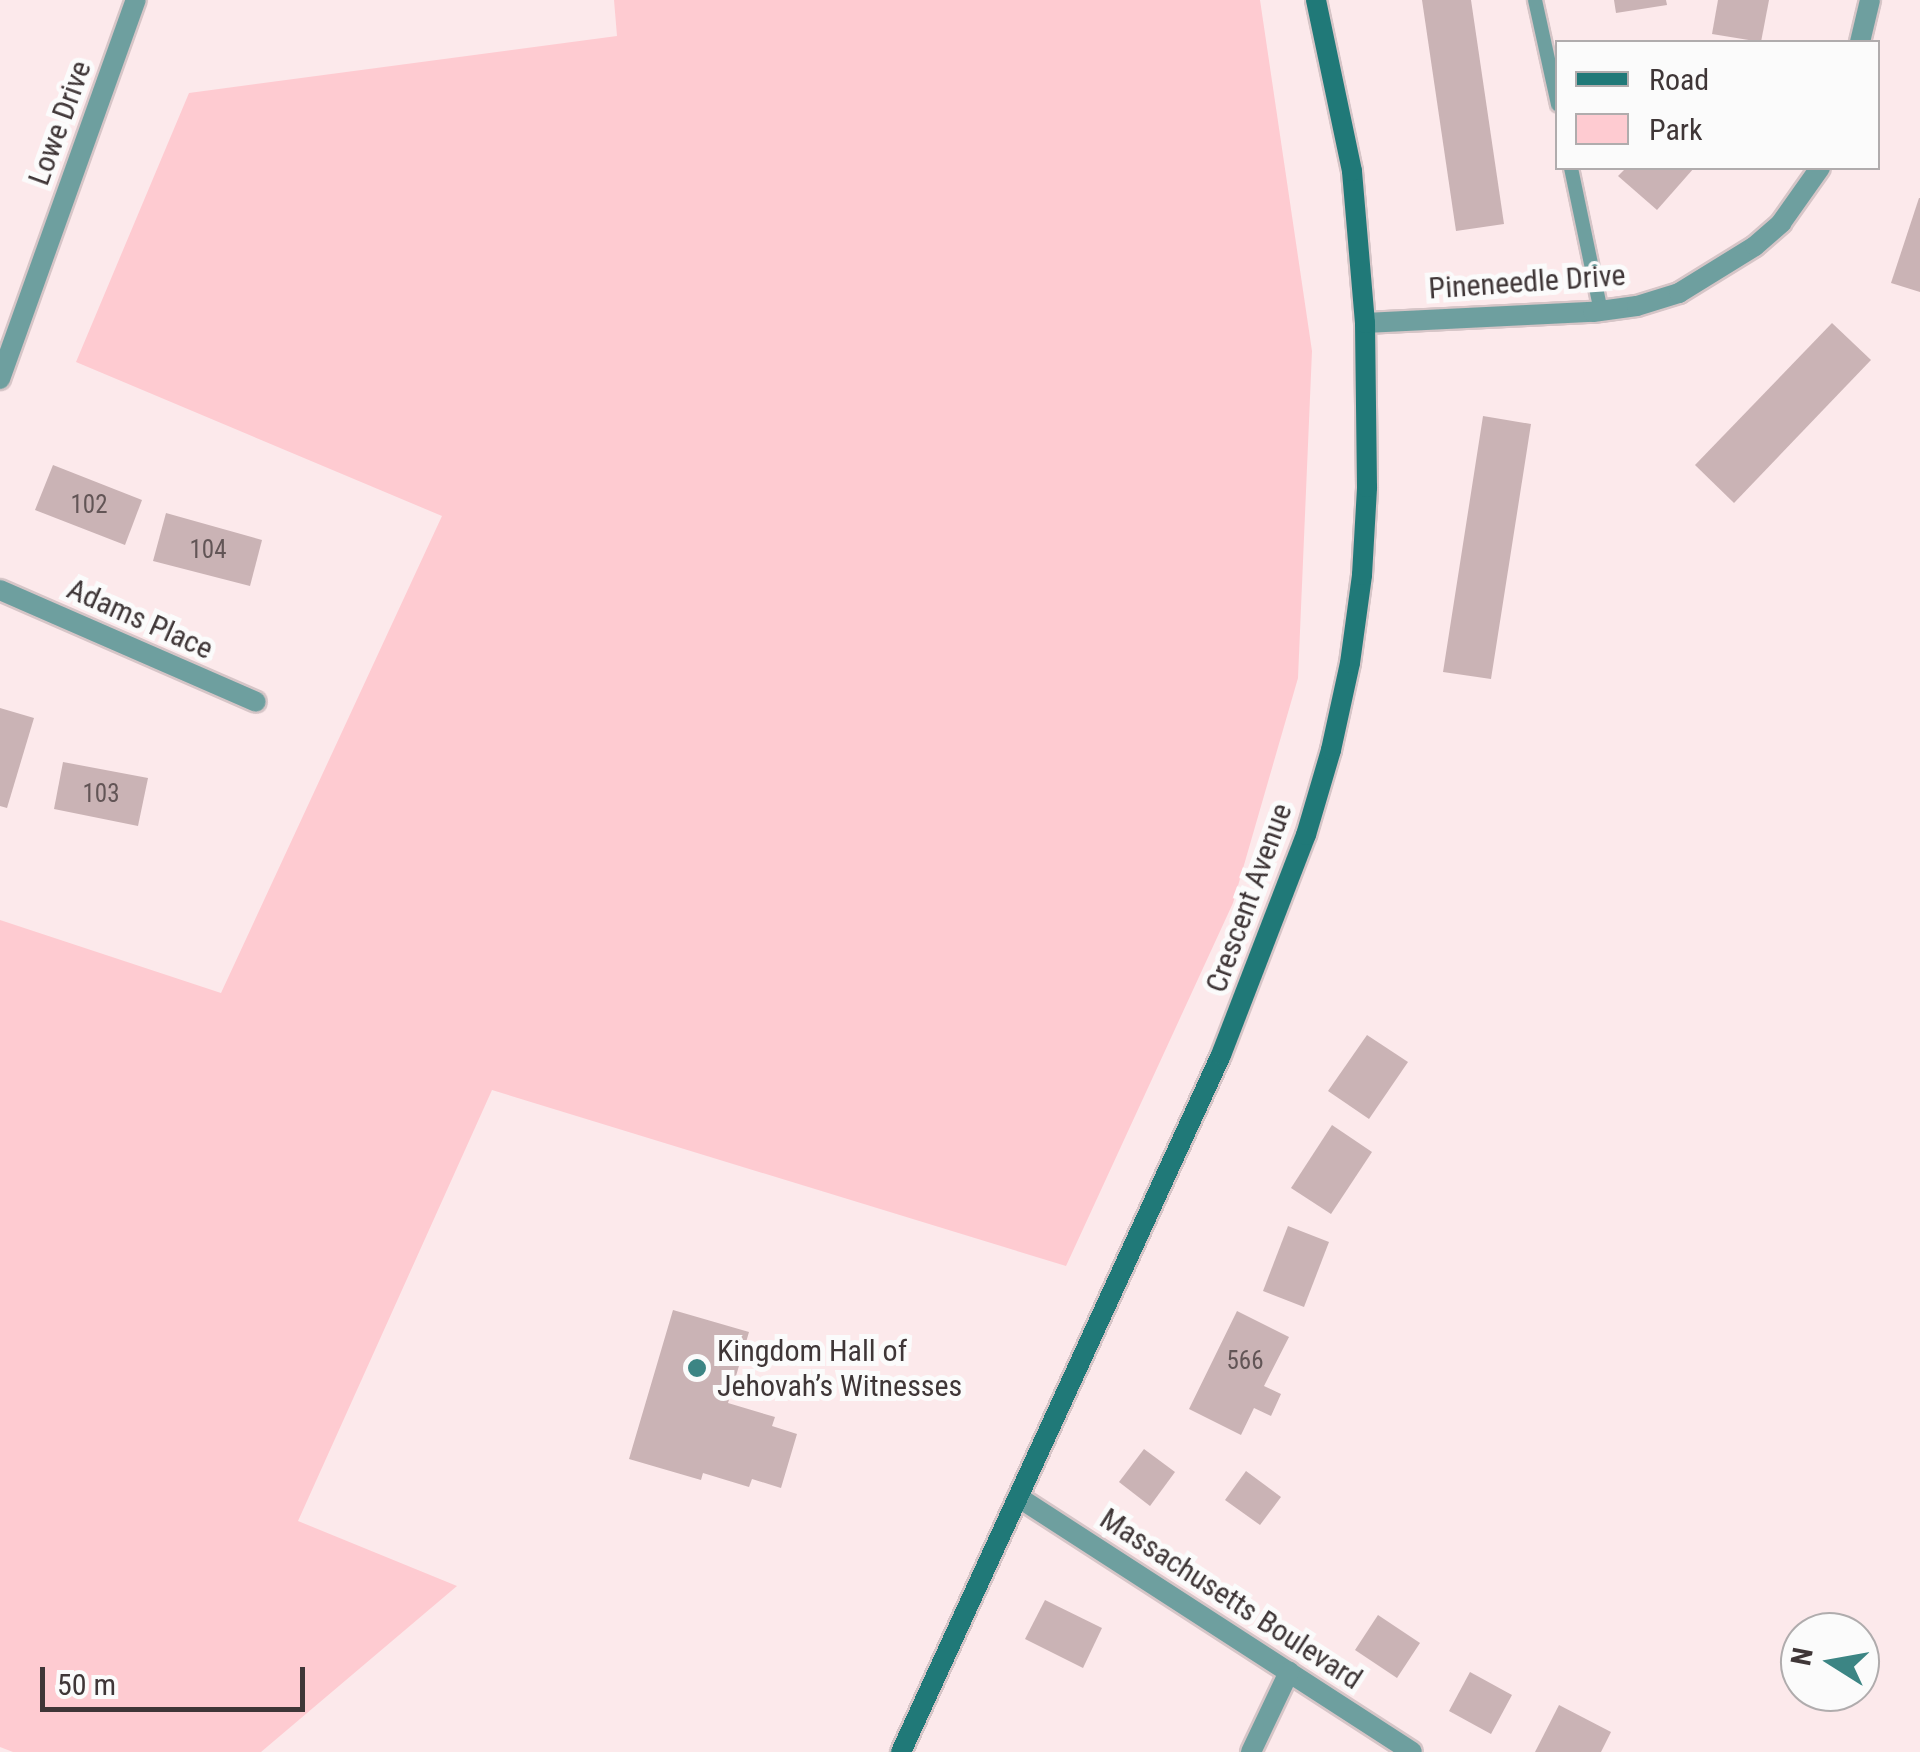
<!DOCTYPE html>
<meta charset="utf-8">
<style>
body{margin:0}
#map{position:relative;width:1920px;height:1752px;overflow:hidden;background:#fce9eb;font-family:"Roboto Condensed",sans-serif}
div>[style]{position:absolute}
.green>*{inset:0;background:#fecbd1}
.building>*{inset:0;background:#cab3b5}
.roads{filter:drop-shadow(2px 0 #d6c5c7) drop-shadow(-2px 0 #d6c5c7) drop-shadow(0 2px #d6c5c7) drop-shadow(0 -2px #d6c5c7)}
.lane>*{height:14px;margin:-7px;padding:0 7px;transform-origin:7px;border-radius:7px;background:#6e9f9f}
.street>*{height:20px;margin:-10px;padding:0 10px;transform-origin:10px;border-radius:10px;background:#6e9f9f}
.secondary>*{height:20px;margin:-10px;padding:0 10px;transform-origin:10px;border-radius:10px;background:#207978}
.dots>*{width:28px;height:28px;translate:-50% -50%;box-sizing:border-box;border:5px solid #fbfbfb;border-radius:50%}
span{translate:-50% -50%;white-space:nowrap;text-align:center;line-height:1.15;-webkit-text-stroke:10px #fbfbfb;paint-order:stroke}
.number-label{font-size:25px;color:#625556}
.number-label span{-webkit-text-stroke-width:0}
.street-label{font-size:30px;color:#3f3637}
.poi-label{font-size:30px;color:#3f3637}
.left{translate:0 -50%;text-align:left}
.legend{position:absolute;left:1555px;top:40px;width:325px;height:130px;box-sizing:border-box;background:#fbfbfb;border:2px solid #b0acad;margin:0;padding:12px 18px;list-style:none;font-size:30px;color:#3f3637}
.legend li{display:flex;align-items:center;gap:20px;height:50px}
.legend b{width:50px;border:2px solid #b0acad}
.north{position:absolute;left:1780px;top:1612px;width:100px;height:100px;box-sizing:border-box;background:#fbfbfb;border:2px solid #b0acad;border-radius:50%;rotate:281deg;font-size:28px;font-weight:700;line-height:40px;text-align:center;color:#3f3637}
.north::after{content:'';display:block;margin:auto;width:35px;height:45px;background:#3c8584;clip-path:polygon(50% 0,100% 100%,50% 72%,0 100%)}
.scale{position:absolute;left:40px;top:1667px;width:265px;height:45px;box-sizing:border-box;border:5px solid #3f3637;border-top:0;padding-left:12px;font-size:30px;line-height:35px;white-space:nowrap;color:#3f3637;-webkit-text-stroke:8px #fbfbfb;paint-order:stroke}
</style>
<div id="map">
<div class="green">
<i style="clip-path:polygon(614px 0,1260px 0,1312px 351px,1298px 678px,1233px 903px,1066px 1266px,492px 1090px,298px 1521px,457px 1586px,261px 1752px,13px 1752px,0 1747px,0 920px,221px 993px,442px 516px,76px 362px,189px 93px,617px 36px)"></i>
</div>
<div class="building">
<i style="clip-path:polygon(1422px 0,1471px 0,1504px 224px,1456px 231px)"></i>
<i style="clip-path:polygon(1614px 0,1666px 0,1667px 5px,1616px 13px)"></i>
<i style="clip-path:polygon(1718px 0,1769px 0,1761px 42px,1712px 34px)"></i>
<i style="clip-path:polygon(1626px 168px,1694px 168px,1657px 210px,1618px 176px)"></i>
<i style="clip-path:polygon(1919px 198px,1920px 198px,1920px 292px,1891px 283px)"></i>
<i style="clip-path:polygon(1832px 323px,1871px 360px,1734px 503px,1695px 465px)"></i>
<i style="clip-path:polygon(1483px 416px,1531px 424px,1491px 679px,1443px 672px)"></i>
<i style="clip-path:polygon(53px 465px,142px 500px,125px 545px,35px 510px)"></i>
<i style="clip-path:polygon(166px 513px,262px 540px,250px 586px,153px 561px)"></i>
<i style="clip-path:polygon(0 708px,34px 718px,7px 808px,0 806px)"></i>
<i style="clip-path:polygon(63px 762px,148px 778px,138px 826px,54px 809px)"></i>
<i style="clip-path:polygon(1367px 1035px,1408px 1062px,1369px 1119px,1328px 1091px)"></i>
<i style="clip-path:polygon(1332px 1125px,1372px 1152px,1331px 1214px,1291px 1188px)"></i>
<i style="clip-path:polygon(1288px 1226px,1329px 1242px,1304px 1307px,1263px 1291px)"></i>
<i style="clip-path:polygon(673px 1310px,749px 1332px,728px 1403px,775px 1417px,772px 1426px,797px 1434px,781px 1488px,752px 1479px,749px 1487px,703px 1473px,701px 1480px,629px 1459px)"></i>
<i style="clip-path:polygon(1237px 1311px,1289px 1337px,1264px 1386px,1281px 1394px,1271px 1416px,1254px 1408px,1241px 1435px,1189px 1409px)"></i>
<i style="clip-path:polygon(1144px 1449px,1175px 1472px,1150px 1506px,1119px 1482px)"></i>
<i style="clip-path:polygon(1246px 1471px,1281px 1497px,1260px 1525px,1225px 1500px)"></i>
<i style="clip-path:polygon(1045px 1600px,1102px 1628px,1083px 1668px,1025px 1639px)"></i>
<i style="clip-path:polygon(1378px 1615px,1420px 1643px,1397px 1678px,1355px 1650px)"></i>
<i style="clip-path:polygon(1470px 1672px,1512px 1695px,1491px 1734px,1449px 1711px)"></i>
<i style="clip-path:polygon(1559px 1705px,1611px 1732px,1601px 1752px,1535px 1752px)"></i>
</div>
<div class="roads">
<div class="lane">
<i style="left:1535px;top:0;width:107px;rotate:77.6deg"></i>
<i style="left:1571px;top:168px;width:146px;rotate:78.2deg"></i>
</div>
<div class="street">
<i style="left:1860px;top:42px;width:43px;rotate:-76.6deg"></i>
<i style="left:1365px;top:323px;width:228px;rotate:-2.8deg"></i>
<i style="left:1593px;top:312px;width:44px;rotate:-7.8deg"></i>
<i style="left:1637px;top:306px;width:44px;rotate:-17.2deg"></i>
<i style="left:1679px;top:293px;width:89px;rotate:-31.7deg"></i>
<i style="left:1755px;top:246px;width:35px;rotate:-41deg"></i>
<i style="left:1781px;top:223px;width:67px;rotate:-54.7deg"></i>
<i style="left:0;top:379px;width:403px;rotate:-70.3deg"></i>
<i style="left:0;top:590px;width:279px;rotate:23.6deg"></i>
<i style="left:1018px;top:1497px;width:469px;rotate:32.9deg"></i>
<i style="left:1251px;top:1752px;width:89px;rotate:-64.6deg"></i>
</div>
<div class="secondary">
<i style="left:901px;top:1752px;width:767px;rotate:-65.34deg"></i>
<i style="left:1221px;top:1055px;width:236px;rotate:-68.9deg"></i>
<i style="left:1306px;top:835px;width:89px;rotate:-73.6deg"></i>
<i style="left:1331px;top:750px;width:89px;rotate:-77.7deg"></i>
<i style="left:1350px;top:663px;width:89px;rotate:-82.2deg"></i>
<i style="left:1362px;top:575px;width:88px;rotate:-86.7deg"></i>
<i style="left:1367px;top:487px;width:164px;rotate:-90.7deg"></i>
<i style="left:1365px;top:323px;width:153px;rotate:-94.9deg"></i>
<i style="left:1352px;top:171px;width:175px;rotate:-101.9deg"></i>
</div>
</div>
<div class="dots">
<i style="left:697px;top:1368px;background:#3c8584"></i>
</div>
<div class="number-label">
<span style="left:89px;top:505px">102</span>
<span style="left:208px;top:550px">104</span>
<span style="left:101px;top:794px">103</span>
<span style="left:1245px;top:1361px">566</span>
</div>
<div class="street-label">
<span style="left:60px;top:123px;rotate:-70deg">Lowe Drive</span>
<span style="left:1527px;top:282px;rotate:-4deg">Pineneedle Drive</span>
<span style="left:140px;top:619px;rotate:24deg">Adams Place</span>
<span style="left:1249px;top:898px;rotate:-70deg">Crescent Avenue</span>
<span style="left:1231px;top:1599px;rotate:33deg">Massachusetts Boulevard</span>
</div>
<div class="poi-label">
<span class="left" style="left:717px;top:1368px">Kingdom Hall of<br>Jehovah’s Witnesses</span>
</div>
<ul class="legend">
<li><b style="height:12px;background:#207978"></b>Road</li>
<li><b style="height:28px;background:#fecbd1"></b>Park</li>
</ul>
<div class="north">N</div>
<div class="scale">50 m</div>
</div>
